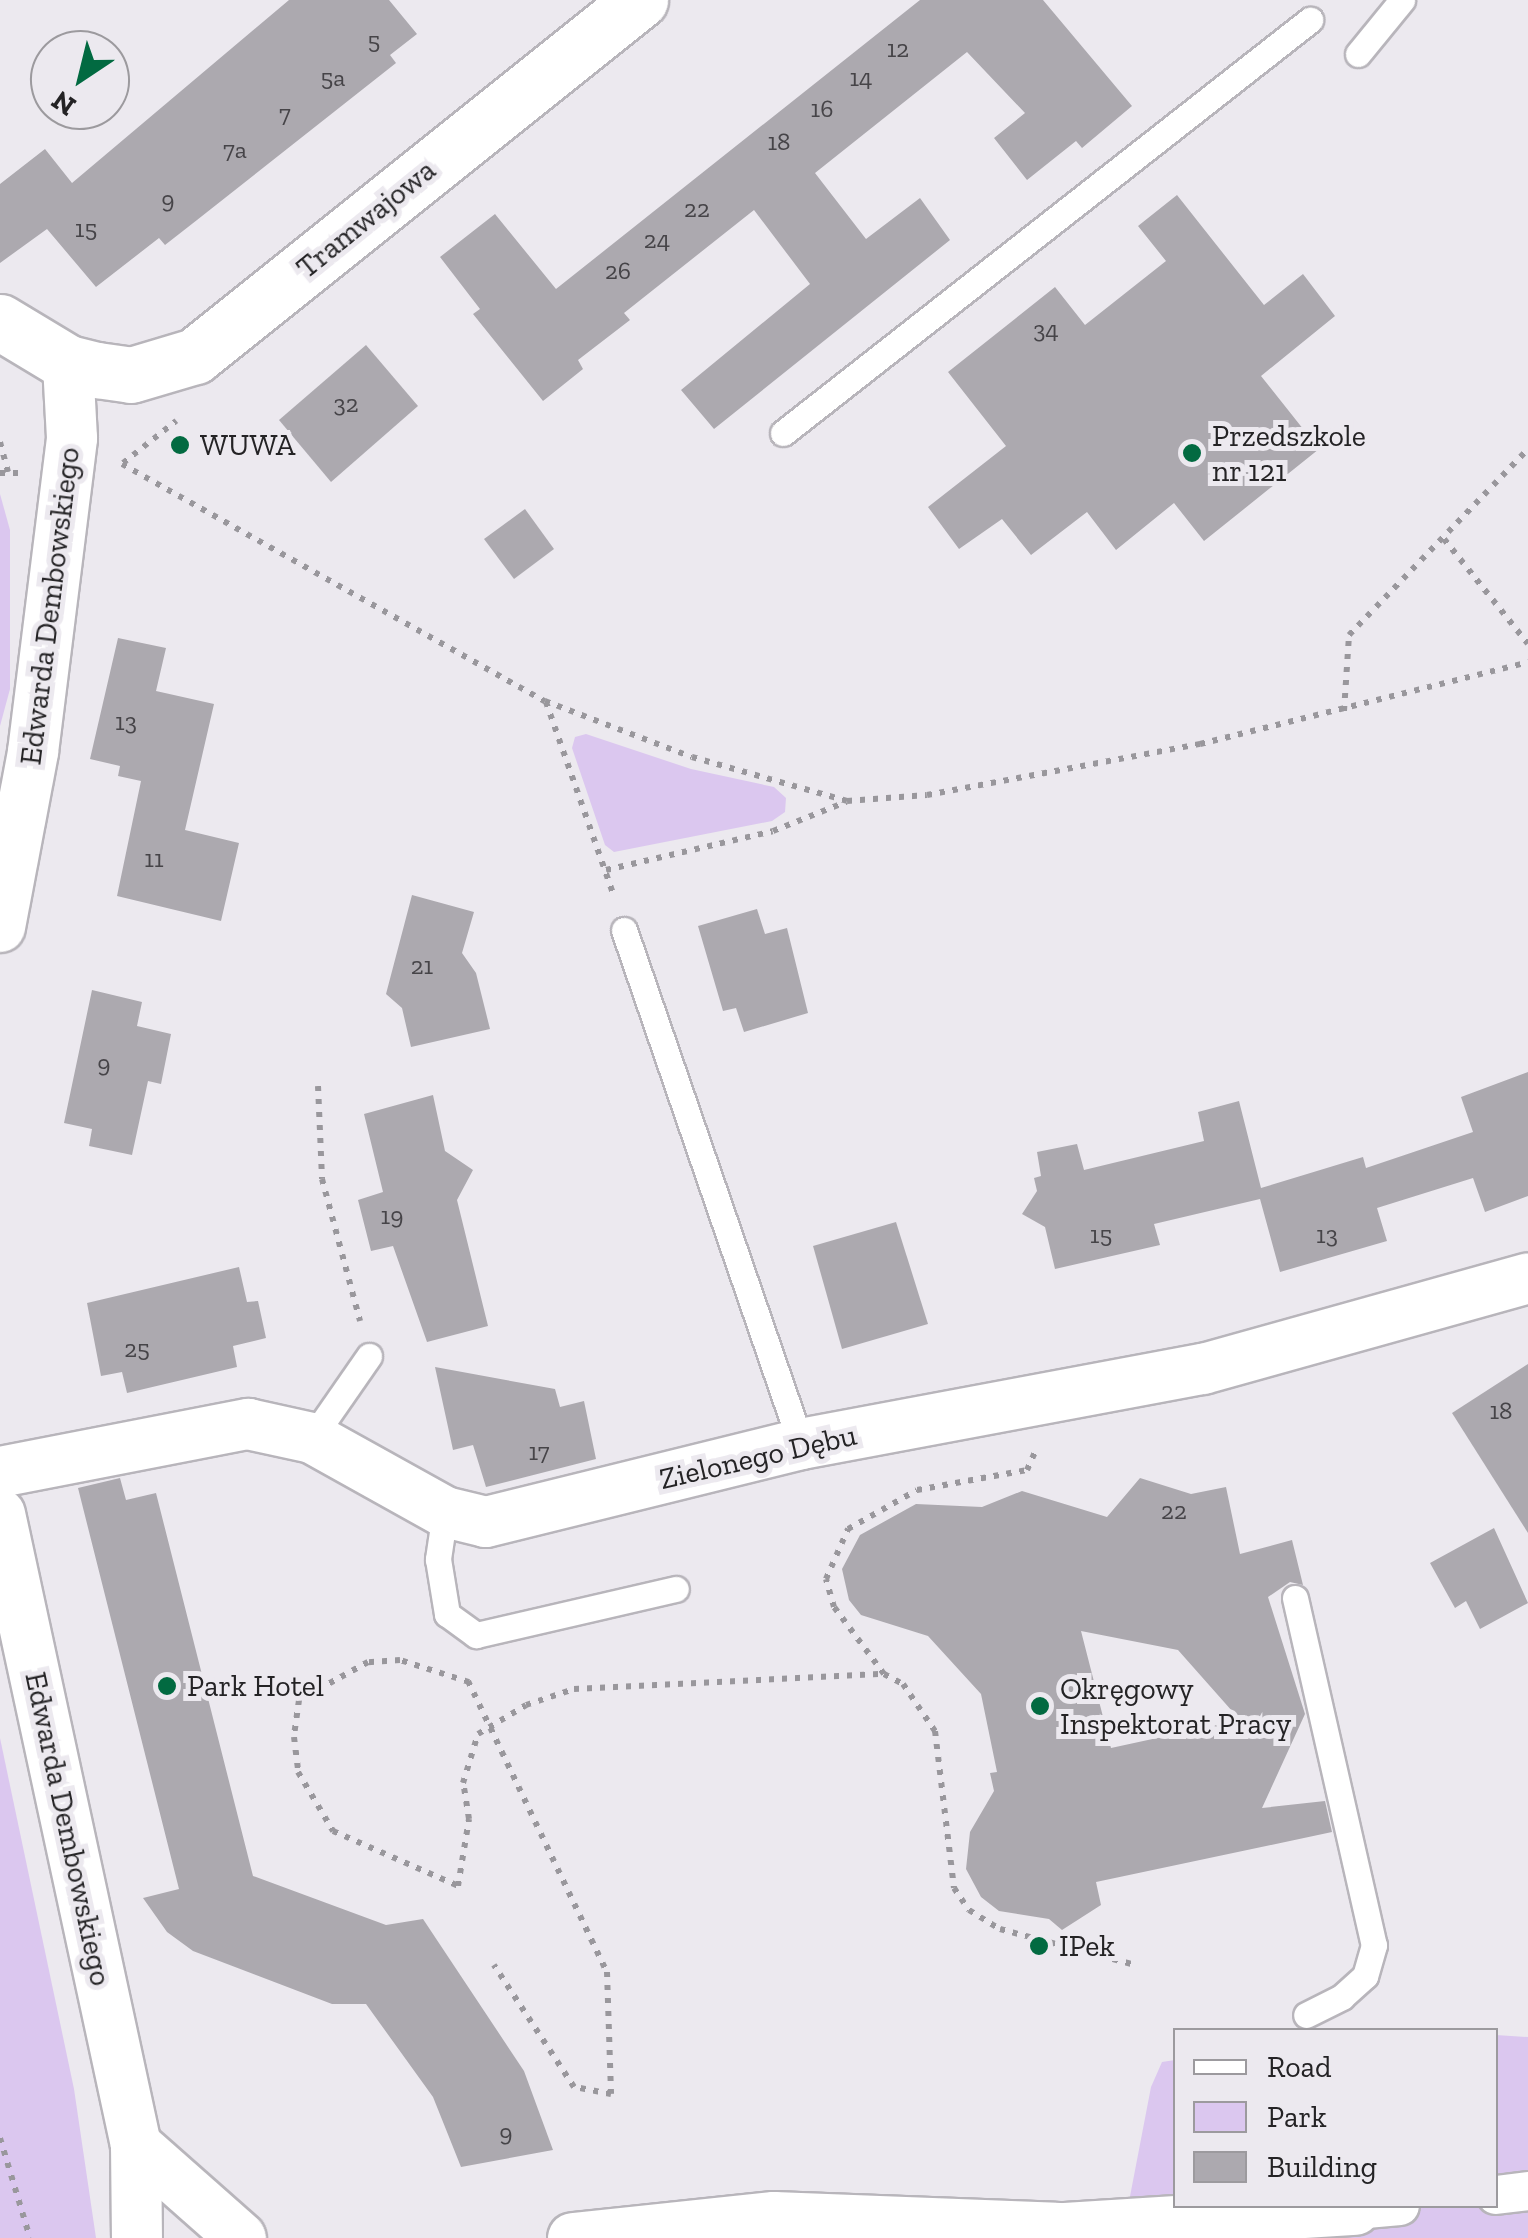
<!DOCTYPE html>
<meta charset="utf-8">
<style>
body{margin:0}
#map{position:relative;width:1528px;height:2238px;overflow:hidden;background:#ece9ef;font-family:"Zilla Slab",serif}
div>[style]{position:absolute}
.green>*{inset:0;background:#dbc7ef}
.building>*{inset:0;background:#aca9af}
.path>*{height:6px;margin-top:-3px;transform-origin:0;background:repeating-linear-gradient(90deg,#99979c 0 5px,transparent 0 13px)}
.roads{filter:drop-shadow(2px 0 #b8b5bb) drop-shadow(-2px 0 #b8b5bb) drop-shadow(0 2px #b8b5bb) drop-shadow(0 -2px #b8b5bb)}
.service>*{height:25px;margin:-12.5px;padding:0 12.5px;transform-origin:12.5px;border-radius:12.5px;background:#fff}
.pedestrian>*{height:38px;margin:-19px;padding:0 19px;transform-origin:19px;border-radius:19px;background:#fff}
.minor>*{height:50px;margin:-25px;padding:0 25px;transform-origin:25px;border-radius:25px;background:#fff}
.tertiary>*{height:55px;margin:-27.5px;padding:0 27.5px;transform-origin:27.5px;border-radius:27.5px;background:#fff}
.dots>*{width:28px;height:28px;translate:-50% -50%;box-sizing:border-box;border:5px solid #ece9ef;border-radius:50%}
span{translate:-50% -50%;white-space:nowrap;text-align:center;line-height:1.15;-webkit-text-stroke:10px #ece9ef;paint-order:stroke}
.number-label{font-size:25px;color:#464448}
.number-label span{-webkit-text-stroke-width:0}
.street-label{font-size:30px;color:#242325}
.poi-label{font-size:30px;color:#242325}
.left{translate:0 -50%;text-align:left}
.legend{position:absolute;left:1173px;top:2028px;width:325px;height:180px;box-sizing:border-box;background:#ece9ef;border:2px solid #9c9a9e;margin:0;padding:12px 18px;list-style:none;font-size:30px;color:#242325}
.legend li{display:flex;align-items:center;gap:20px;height:50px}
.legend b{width:50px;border:2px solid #9c9a9e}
.north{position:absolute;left:30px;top:30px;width:100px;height:100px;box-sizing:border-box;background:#ece9ef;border:2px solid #9c9a9e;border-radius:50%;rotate:215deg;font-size:28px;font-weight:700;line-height:40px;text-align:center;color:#242325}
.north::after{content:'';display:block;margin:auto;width:35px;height:45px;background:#026a41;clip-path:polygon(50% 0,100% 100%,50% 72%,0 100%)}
</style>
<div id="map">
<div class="green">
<i style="clip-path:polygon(0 494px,10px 530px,10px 689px,0 726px)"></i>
<i style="clip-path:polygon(586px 734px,691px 769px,774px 787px,786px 798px,785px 812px,772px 821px,614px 852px,605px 845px,572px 748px,575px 737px)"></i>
<i style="clip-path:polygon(0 1738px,74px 2089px,96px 2238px,0 2238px)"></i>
<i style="clip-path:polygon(1496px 2035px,1528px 2037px,1528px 2238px,1122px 2238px,1151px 2087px,1162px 2062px,1175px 2060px,1176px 2206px,1496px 2206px)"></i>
</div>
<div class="building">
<i style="clip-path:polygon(289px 0,389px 0,417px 34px,390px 55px,396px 63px,197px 220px,165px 245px,159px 238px,96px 287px,47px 229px,0 263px,0 184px,45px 149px,72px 183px)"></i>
<i style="clip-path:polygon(920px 0,1043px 0,1132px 106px,1082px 148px,1076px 141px,1027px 180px,994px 138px,1025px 113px,967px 52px,815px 173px,866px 239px,920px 198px,950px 240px,714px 429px,681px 390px,810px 284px,754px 210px,624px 313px,630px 320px,578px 360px,583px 369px,543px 401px,473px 314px,480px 309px,440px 257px,495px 214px,556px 289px)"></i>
<i style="clip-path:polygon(1177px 195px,1264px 305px,1303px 274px,1335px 316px,1261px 376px,1319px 449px,1204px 541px,1174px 503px,1116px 550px,1087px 512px,1031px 555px,1002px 519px,959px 549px,928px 507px,1006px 446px,948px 372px,1055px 287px,1085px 325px,1166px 261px,1138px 226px)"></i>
<i style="clip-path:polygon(366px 345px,418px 406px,331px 482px,279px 420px)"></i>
<i style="clip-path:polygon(525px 509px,554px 549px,514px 579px,484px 539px)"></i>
<i style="clip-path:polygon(118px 638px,166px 648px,156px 691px,214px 704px,185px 830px,239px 843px,221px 921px,117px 896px,141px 781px,118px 776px,120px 766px,90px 759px)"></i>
<i style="clip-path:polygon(412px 895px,474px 912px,462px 953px,476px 973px,490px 1029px,411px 1047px,402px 1008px,386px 994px)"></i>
<i style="clip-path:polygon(757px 909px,765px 934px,787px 928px,808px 1013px,744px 1032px,736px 1008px,723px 1011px,698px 926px)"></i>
<i style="clip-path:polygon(92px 990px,142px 1002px,137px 1026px,171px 1034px,161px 1084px,148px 1081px,132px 1155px,89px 1146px,92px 1129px,64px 1123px)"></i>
<i style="clip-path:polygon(1528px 1072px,1528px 1196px,1485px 1212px,1473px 1178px,1377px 1208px,1387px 1241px,1280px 1272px,1260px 1199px,1154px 1224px,1160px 1245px,1055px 1269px,1045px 1227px,1022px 1214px,1037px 1191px,1034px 1178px,1041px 1176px,1037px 1152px,1077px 1144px,1084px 1170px,1204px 1141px,1198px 1112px,1239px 1101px,1261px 1188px,1363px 1157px,1366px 1168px,1473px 1132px,1461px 1097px)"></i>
<i style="clip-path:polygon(433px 1095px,445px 1151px,473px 1170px,457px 1200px,488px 1326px,427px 1342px,393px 1246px,371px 1251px,358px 1200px,383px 1192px,364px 1114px)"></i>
<i style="clip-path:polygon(896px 1222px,928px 1324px,842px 1349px,813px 1246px)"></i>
<i style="clip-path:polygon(239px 1267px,247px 1302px,258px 1301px,266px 1338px,233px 1346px,237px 1367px,127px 1393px,122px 1372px,101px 1376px,87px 1303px)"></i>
<i style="clip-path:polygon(1528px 1364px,1528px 1533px,1452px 1413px)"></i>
<i style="clip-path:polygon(435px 1367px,555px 1389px,560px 1407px,584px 1401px,596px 1459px,486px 1487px,473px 1445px,453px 1450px)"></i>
<i style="clip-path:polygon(120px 1478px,126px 1500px,156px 1493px,253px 1876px,386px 1925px,423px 1919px,524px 2071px,553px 2150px,461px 2167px,433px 2097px,366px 2004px,332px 2004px,193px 1951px,167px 1932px,143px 1898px,179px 1889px,78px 1488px)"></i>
<i style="clip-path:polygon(evenodd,1140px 1478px,1191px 1494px,1226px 1487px,1240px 1554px,1292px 1540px,1303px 1585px,1290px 1582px,1268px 1597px,1305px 1714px,1262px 1808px,1325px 1801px,1332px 1832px,1096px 1882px,1101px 1905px,1062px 1930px,1049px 1919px,999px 1911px,981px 1897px,966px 1869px,970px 1832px,994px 1791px,990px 1773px,997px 1772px,981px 1694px,928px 1636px,861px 1615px,849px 1600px,842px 1569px,860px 1535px,916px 1504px,982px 1507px,1022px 1491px,1107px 1517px,1140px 1478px,1081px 1631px,1178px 1650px,1240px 1720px,1111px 1748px,1081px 1631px)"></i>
<i style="clip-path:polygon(1494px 1528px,1528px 1603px,1480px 1629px,1466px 1601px,1455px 1608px,1430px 1563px)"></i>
</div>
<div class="path">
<i style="left:0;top:442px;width:31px;rotate:75deg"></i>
<i style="left:123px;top:463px;width:68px;rotate:-38.4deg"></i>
<i style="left:122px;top:464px;width:485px;rotate:29.3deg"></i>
<i style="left:545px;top:701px;width:157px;rotate:20.9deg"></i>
<i style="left:692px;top:757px;width:161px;rotate:15.8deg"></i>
<i style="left:847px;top:801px;width:80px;rotate:-4.3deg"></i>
<i style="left:927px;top:795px;width:278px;rotate:-10.6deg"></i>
<i style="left:1200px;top:744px;width:338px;rotate:-14deg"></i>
<i style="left:0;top:473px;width:19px"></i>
<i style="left:1444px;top:539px;width:134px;rotate:51.3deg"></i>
<i style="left:546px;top:702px;width:202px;rotate:70.7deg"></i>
<i style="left:1344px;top:711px;width:76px;rotate:-86.2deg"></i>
<i style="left:1349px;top:635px;width:258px;rotate:-46.1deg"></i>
<i style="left:606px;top:870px;width:171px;rotate:-13.1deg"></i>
<i style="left:773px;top:831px;width:79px;rotate:-21.7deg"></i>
<i style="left:318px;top:1086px;width:93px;rotate:87.5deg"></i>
<i style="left:322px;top:1179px;width:147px;rotate:75deg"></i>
<i style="left:884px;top:1674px;width:21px;rotate:28deg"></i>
<i style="left:903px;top:1684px;width:57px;rotate:55.8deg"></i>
<i style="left:935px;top:1731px;width:158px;rotate:83.1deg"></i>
<i style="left:954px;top:1888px;width:27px;rotate:56deg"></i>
<i style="left:969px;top:1910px;width:36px;rotate:32deg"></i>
<i style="left:1000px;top:1929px;width:140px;rotate:14.9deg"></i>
<i style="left:468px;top:1681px;width:322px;rotate:64.5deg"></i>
<i style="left:607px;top:1972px;width:122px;rotate:88.1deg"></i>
<i style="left:611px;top:2094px;width:38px;rotate:-169deg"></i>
<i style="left:574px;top:2087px;width:146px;rotate:-123.3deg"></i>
<i style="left:469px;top:1682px;width:72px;rotate:-162.3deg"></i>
<i style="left:400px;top:1660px;width:32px;rotate:176deg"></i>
<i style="left:368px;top:1662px;width:79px;rotate:151.2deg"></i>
<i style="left:299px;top:1700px;width:37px;rotate:98deg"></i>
<i style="left:294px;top:1737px;width:35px;rotate:83deg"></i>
<i style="left:298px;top:1772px;width:69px;rotate:59.3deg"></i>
<i style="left:333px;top:1831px;width:137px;rotate:23.7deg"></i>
<i style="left:458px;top:1886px;width:68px;rotate:-80.7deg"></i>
<i style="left:469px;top:1819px;width:36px;rotate:-99deg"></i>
<i style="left:463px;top:1783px;width:51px;rotate:-73deg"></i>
<i style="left:478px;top:1734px;width:56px;rotate:-31.1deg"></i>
<i style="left:526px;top:1705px;width:51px;rotate:-18.4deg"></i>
<i style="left:574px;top:1689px;width:310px;rotate:-2.8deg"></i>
<i style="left:884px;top:1674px;width:84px;rotate:-126.7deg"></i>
<i style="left:834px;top:1607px;width:29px;rotate:-106deg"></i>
<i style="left:826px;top:1579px;width:55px;rotate:-66.3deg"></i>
<i style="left:848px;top:1529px;width:79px;rotate:-29.5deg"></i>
<i style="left:917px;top:1490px;width:112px;rotate:-10.3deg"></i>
<i style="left:1027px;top:1470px;width:20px;rotate:-66deg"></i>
<i style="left:0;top:2138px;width:104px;rotate:73.3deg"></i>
</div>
<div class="roads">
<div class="service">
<i style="left:1358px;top:54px;width:70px;rotate:-50.8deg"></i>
<i style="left:783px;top:433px;width:670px;rotate:-38.09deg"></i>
<i style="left:624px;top:930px;width:544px;rotate:71deg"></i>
<i style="left:312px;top:1438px;width:100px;rotate:-55.2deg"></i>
<i style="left:445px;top:1512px;width:48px;rotate:98.5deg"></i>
<i style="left:438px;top:1559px;width:56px;rotate:80.7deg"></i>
<i style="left:447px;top:1614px;width:36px;rotate:36deg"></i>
<i style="left:476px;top:1635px;width:205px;rotate:-13deg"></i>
<i style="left:1295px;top:1598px;width:356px;rotate:77.2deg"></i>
<i style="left:1374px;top:1945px;width:32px;rotate:106deg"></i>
<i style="left:1365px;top:1976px;width:31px;rotate:138deg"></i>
<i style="left:1342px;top:1997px;width:40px;rotate:153.4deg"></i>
</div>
<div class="pedestrian">
<i style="left:1496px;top:2195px;width:32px;rotate:-7deg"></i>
<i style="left:1355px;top:2210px;width:45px;rotate:-5.1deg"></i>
</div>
<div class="minor">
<i style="left:0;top:927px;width:178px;rotate:-79.3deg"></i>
<i style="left:33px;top:752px;width:316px;rotate:-82.9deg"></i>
<i style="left:72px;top:438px;width:75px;rotate:-93.1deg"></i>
<i style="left:0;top:1472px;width:253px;rotate:-11deg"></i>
<i style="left:248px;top:1424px;width:66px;rotate:12.3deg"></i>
<i style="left:312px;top:1438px;width:152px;rotate:29.1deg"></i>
<i style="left:445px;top:1512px;width:42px;rotate:13.7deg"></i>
<i style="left:486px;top:1522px;width:325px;rotate:-13.9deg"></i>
<i style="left:801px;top:1444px;width:409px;rotate:-10.6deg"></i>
<i style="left:1203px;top:1369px;width:337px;rotate:-15.6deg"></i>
<i style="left:0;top:1514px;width:645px;rotate:77.84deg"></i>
<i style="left:136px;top:2145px;width:93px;rotate:89.4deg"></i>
<i style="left:136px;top:2145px;width:140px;rotate:41.5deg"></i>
<i style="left:573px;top:2238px;width:202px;rotate:-6deg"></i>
<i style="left:774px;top:2217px;width:291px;rotate:2.2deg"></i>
<i style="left:1065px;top:2228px;width:291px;rotate:-3.6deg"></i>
</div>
<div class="tertiary">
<i style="left:0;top:322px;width:79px;rotate:31.1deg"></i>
<i style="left:68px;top:363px;width:30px;rotate:14deg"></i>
<i style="left:97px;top:370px;width:34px;rotate:8deg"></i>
<i style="left:131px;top:375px;width:67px;rotate:-16.5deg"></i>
<i style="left:195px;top:356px;width:570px;rotate:-38.66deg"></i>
</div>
</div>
<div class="dots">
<i style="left:180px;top:445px;background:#026a41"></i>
<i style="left:1192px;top:453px;background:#026a41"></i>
<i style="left:167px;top:1686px;background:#026a41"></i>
<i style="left:1040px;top:1706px;background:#026a41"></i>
<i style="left:1039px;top:1946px;background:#026a41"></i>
</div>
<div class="number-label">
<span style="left:374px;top:40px">5</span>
<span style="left:898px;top:48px">12</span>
<span style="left:333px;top:77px">5a</span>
<span style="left:861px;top:77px">14</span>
<span style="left:822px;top:108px">16</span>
<span style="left:285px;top:113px">7</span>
<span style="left:779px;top:141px">18</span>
<span style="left:235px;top:149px">7a</span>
<span style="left:168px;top:199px">9</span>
<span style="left:697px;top:208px">22</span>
<span style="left:86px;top:228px">15</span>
<span style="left:657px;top:239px">24</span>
<span style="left:618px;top:270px">26</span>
<span style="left:1046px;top:329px">34</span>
<span style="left:346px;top:403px">32</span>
<span style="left:126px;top:721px">13</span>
<span style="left:154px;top:858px">11</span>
<span style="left:422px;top:965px">21</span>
<span style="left:104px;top:1063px">9</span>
<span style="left:392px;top:1215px">19</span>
<span style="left:1101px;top:1234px">15</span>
<span style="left:1327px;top:1234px">13</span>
<span style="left:137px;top:1348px">25</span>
<span style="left:1501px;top:1410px">18</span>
<span style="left:539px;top:1451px">17</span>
<span style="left:1174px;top:1510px">22</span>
<span style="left:506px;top:2132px">9</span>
</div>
<div class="street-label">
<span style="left:366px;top:219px;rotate:-39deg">Tramwajowa</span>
<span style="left:50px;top:606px;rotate:-83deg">Edwarda Dembowskiego</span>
<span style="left:758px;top:1457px;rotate:-13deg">Zielonego Dębu</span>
<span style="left:68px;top:1829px;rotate:78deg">Edwarda Dembowskiego</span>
</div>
<div class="poi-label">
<span class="left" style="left:1212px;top:453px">Przedszkole<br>nr 121</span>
<span class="left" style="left:200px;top:445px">WUWA</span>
<span class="left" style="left:187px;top:1686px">Park Hotel</span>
<span class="left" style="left:1060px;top:1706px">Okręgowy<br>Inspektorat Pracy</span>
<span class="left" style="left:1059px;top:1946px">IPek</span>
</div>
<ul class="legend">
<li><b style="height:12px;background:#fff"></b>Road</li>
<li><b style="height:28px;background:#dbc7ef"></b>Park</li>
<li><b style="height:28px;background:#aca9af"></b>Building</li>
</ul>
<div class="north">N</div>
</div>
